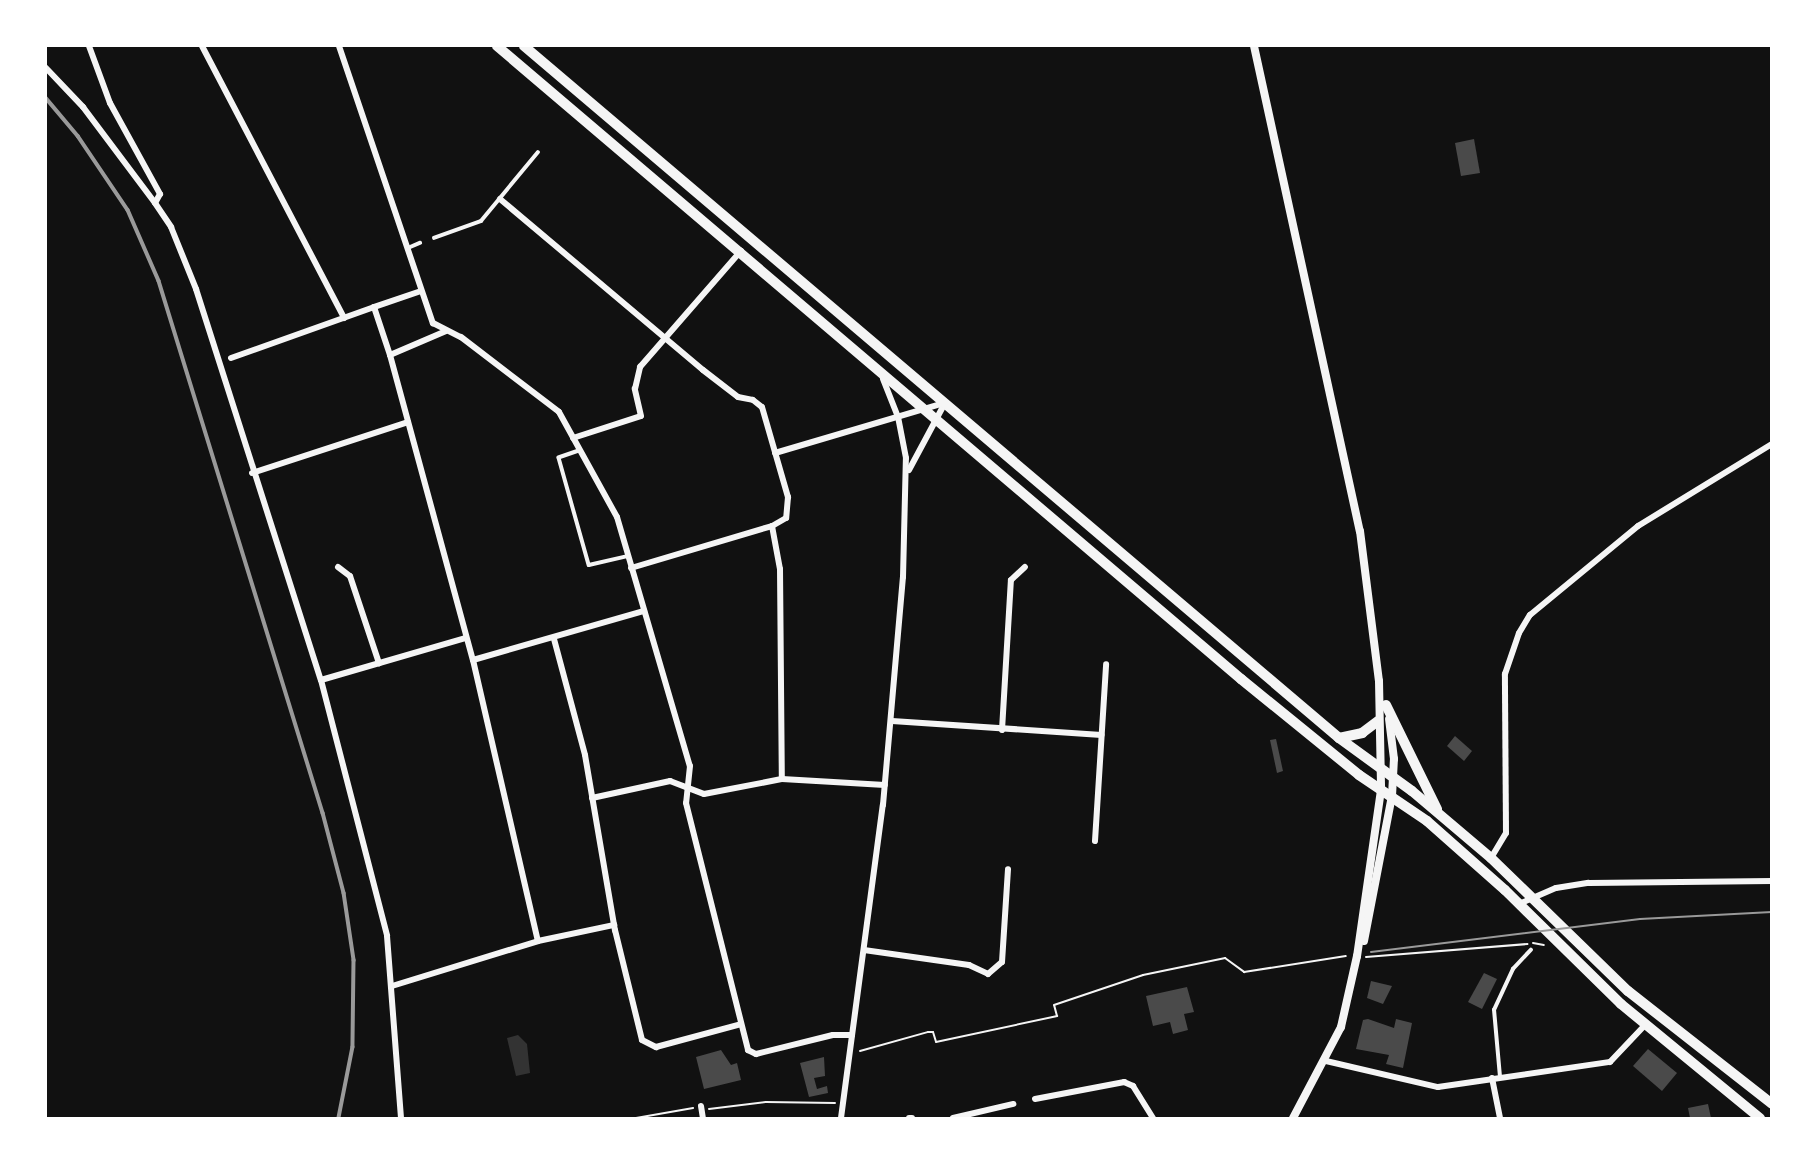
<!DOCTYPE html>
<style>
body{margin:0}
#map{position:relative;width:1817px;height:1164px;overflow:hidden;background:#111;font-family:Quicksand,sans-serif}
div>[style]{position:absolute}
.water>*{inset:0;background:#333}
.building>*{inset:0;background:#4a4a4a}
.path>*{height:2px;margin:-1px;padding:0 1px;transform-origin:1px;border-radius:1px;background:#f5f5f5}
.service>*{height:3.5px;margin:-1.75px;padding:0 1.75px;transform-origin:1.75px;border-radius:1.75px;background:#f5f5f5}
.minor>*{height:6px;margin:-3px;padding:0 3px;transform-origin:3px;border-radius:3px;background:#f5f5f5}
.tertiary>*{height:8px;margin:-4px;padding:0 4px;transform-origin:4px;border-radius:4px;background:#f5f5f5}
.primary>*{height:10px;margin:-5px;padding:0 5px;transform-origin:5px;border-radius:5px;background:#f5f5f5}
.tram>*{height:2px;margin:-1px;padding:0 1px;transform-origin:1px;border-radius:1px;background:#9a9a9a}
.rail>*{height:3.5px;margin:-1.75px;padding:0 1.75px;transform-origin:1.75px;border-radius:1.75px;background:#9a9a9a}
span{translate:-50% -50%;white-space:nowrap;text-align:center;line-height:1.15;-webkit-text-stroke:5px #fff;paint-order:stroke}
.frame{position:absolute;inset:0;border:47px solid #fff;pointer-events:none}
</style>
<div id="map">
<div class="water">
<i style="clip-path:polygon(518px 1035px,527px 1044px,530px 1073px,516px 1076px,507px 1038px)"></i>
</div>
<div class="building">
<i style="clip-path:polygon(1474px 139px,1480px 173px,1461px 176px,1455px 143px)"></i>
<i style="clip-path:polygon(1455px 736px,1472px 751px,1464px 761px,1447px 746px)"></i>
<i style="clip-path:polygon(1276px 739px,1283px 771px,1277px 773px,1270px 740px)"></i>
<i style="clip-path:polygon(1484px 973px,1497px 979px,1482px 1009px,1468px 1002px)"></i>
<i style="clip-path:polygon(1371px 981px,1392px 986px,1383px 1004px,1367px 998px)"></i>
<i style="clip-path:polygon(1187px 987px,1194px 1012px,1184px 1014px,1188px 1030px,1173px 1034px,1170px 1022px,1153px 1026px,1146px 996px)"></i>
<i style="clip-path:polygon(1368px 1019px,1394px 1028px,1396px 1019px,1412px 1023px,1403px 1068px,1386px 1064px,1389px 1055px,1356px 1049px,1363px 1020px)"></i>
<i style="clip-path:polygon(1648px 1049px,1677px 1073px,1662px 1091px,1633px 1066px)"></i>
<i style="clip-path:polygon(721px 1050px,731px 1065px,737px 1063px,741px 1080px,704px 1089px,696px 1057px)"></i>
<i style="clip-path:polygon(824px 1057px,825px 1076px,814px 1078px,817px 1089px,827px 1086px,828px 1093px,809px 1097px,800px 1063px)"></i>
<i style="clip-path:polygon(1708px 1104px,1711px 1118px,1690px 1118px,1688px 1108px)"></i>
</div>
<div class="path">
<i style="left:1533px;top:943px;width:11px;rotate:10deg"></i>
<i style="left:1366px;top:957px;width:162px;rotate:-4.6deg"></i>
<i style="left:860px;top:1051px;width:71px;rotate:-15.6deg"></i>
<i style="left:928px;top:1032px;width:5px"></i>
<i style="left:933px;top:1032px;width:10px;rotate:73deg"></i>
<i style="left:936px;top:1042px;width:124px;rotate:-12.1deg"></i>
<i style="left:1057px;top:1016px;width:11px;rotate:-105deg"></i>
<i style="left:1054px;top:1005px;width:94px;rotate:-18.6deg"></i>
<i style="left:1143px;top:975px;width:84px;rotate:-11.7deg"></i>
<i style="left:1225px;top:958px;width:24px;rotate:36deg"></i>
<i style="left:1244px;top:972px;width:103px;rotate:-8.9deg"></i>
<i style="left:709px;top:1109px;width:57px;rotate:-7deg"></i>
<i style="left:766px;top:1102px;width:69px;rotate:0.8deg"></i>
<i style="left:636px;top:1118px;width:58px;rotate:-10deg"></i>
</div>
<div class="service">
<i style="left:434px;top:238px;width:50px;rotate:-19.9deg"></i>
<i style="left:481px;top:221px;width:89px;rotate:-50.4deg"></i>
<i style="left:408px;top:248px;width:13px;rotate:-23deg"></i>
<i style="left:579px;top:451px;width:21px;rotate:161deg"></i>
<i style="left:559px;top:458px;width:111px;rotate:74.3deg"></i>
<i style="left:589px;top:565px;width:39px;rotate:-13deg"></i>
<i style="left:1500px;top:1077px;width:67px;rotate:-95.1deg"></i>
<i style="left:1494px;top:1010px;width:45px;rotate:-65.1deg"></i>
<i style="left:1513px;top:969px;width:26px;rotate:-47deg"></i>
</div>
<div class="minor">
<i style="left:89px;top:46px;width:61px;rotate:69.8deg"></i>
<i style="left:110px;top:103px;width:104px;rotate:61.2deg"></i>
<i style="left:160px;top:194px;width:10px;rotate:119deg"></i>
<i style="left:202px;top:46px;width:307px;rotate:62.4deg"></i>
<i style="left:339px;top:46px;width:293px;rotate:71.3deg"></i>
<i style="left:433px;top:323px;width:31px;rotate:27deg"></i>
<i style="left:461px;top:337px;width:123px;rotate:37.4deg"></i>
<i style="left:559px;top:412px;width:120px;rotate:61.1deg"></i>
<i style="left:617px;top:517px;width:259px;rotate:73.7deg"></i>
<i style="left:690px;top:766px;width:37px;rotate:96deg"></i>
<i style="left:686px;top:803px;width:255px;rotate:75.9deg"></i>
<i style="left:748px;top:1050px;width:9px;rotate:27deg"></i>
<i style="left:756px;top:1054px;width:79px;rotate:-13.9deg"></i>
<i style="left:833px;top:1035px;width:19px"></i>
<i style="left:46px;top:68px;width:54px;rotate:46.5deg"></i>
<i style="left:83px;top:107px;width:120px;rotate:53.1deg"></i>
<i style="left:155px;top:203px;width:29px;rotate:56deg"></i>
<i style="left:171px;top:227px;width:67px;rotate:68deg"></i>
<i style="left:196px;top:289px;width:410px;rotate:72.3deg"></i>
<i style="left:321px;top:680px;width:264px;rotate:75.5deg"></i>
<i style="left:387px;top:936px;width:183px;rotate:85.6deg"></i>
<i style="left:500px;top:199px;width:265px;rotate:40.1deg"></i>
<i style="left:703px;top:370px;width:44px;rotate:37.6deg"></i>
<i style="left:738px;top:397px;width:15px;rotate:11deg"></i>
<i style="left:753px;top:400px;width:11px;rotate:38deg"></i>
<i style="left:762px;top:407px;width:94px;rotate:73.9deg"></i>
<i style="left:788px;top:497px;width:21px;rotate:95deg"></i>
<i style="left:786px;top:518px;width:16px;rotate:150deg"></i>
<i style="left:772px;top:526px;width:44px;rotate:79.5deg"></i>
<i style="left:780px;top:569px;width:210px;rotate:89.5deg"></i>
<i style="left:421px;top:291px;width:50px;rotate:161.2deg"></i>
<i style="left:374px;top:307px;width:51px;rotate:71.6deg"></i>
<i style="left:390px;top:355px;width:61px;rotate:-23.2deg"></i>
<i style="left:390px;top:355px;width:316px;rotate:74.8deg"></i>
<i style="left:473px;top:660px;width:288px;rotate:77deg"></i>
<i style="left:231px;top:358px;width:152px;rotate:-19.6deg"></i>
<i style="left:573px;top:438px;width:71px;rotate:-17.9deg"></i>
<i style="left:641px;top:416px;width:28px;rotate:-103deg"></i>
<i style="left:635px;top:389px;width:23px;rotate:-77deg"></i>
<i style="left:640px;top:367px;width:154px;rotate:-49deg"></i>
<i style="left:775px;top:453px;width:176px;rotate:-16.5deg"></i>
<i style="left:909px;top:470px;width:76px;rotate:-61.8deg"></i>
<i style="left:252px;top:473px;width:164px;rotate:-18.1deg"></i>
<i style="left:338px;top:567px;width:15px;rotate:37deg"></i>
<i style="left:350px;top:576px;width:92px;rotate:71.6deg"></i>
<i style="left:631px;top:568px;width:147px;rotate:-16.6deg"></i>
<i style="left:554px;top:639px;width:120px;rotate:75deg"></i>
<i style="left:585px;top:755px;width:178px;rotate:80.3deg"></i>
<i style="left:615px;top:930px;width:113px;rotate:76.2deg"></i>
<i style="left:642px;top:1040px;width:16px;rotate:27deg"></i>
<i style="left:656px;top:1047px;width:88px;rotate:-15.1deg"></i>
<i style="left:473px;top:660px;width:178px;rotate:-16deg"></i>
<i style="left:321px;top:680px;width:151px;rotate:-16.2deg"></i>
<i style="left:892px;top:721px;width:210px;rotate:3.8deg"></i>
<i style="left:1002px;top:730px;width:150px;rotate:-86.6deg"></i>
<i style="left:1011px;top:580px;width:19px;rotate:-43deg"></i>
<i style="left:592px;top:798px;width:80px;rotate:-12.3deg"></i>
<i style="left:670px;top:781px;width:36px;rotate:21deg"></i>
<i style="left:704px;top:794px;width:79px;rotate:-10.9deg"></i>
<i style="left:782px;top:779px;width:103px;rotate:3.3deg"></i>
<i style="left:1095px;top:841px;width:177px;rotate:-86.4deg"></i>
<i style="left:1491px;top:858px;width:29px;rotate:-59deg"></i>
<i style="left:1506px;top:833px;width:159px;rotate:-90.4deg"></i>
<i style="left:1505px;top:674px;width:43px;rotate:-71.1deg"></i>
<i style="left:1519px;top:633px;width:21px;rotate:-59deg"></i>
<i style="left:1530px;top:615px;width:140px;rotate:-39.5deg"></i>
<i style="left:1638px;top:526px;width:157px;rotate:-31.5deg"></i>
<i style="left:1519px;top:904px;width:40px;rotate:-23.4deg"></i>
<i style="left:1556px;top:888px;width:33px;rotate:-9deg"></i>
<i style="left:1589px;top:883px;width:183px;rotate:-0.6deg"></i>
<i style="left:864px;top:950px;width:106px;rotate:8.1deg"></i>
<i style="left:969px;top:965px;width:21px;rotate:25deg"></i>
<i style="left:988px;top:974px;width:18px;rotate:-41deg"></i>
<i style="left:1002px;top:962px;width:93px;rotate:-86.3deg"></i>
<i style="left:392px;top:986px;width:153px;rotate:-17.1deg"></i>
<i style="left:538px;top:941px;width:78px;rotate:-11.9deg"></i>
<i style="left:1326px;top:1061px;width:115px;rotate:13.1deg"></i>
<i style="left:1438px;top:1087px;width:174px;rotate:-8.3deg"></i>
<i style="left:1610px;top:1062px;width:51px;rotate:-46.6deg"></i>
<i style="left:1492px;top:1078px;width:41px;rotate:78.7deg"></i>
<i style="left:1035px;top:1099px;width:91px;rotate:-10.8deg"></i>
<i style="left:1124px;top:1082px;width:10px;rotate:24deg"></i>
<i style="left:1133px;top:1086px;width:38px;rotate:58deg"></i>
<i style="left:701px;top:1106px;width:12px;rotate:81deg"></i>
<i style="left:841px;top:1118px;width:316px;rotate:-82.4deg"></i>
<i style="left:883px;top:805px;width:229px;rotate:-85deg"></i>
<i style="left:903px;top:577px;width:119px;rotate:-88.6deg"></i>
<i style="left:906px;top:458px;width:42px;rotate:-101deg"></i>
<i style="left:898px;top:417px;width:41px;rotate:-111.5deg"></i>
<i style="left:909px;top:1118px;width:3px"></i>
<i style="left:953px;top:1118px;width:62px;rotate:-13.1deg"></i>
</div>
<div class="tertiary">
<i style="left:1254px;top:46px;width:496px;rotate:77.7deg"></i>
<i style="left:1360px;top:531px;width:151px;rotate:82.8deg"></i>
<i style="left:1379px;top:681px;width:109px;rotate:88.9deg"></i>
<i style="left:1381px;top:790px;width:168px;rotate:98.2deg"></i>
<i style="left:1357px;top:956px;width:73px;rotate:102.7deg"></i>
<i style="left:1341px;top:1027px;width:103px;rotate:117.8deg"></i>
<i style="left:1364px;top:941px;width:148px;rotate:-79.1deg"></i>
<i style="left:1392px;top:796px;width:37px;rotate:-87deg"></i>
<i style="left:1394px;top:759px;width:40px;rotate:-97.1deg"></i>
</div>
<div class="primary">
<i style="left:497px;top:46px;width:977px;rotate:40.39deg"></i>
<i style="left:1241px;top:679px;width:152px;rotate:39.1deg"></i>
<i style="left:1359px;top:775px;width:82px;rotate:34.1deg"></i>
<i style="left:1427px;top:821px;width:104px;rotate:41.5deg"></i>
<i style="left:1505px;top:890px;width:163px;rotate:44.5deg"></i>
<i style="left:1621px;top:1004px;width:180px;rotate:39.4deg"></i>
<i style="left:524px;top:46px;width:1069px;rotate:40.33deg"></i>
<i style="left:1339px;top:738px;width:90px;rotate:36deg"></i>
<i style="left:1412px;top:791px;width:104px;rotate:40.3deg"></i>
<i style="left:1491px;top:858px;width:191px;rotate:44.2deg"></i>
<i style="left:1628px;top:991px;width:183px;rotate:38.1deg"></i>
<i style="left:1386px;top:705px;width:116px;rotate:63.9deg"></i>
<i style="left:1339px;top:738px;width:24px;rotate:-12deg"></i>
<i style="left:1362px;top:733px;width:20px;rotate:-37deg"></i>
</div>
<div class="tram">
<i style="left:1371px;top:952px;width:271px;rotate:-7deg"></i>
<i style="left:1640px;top:919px;width:132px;rotate:-3deg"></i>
</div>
<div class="rail">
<i style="left:46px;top:98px;width:50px;rotate:49.9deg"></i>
<i style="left:78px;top:136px;width:89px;rotate:56deg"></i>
<i style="left:128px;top:210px;width:77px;rotate:66.4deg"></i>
<i style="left:159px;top:281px;width:557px;rotate:72.87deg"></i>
<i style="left:323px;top:813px;width:83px;rotate:75.3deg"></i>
<i style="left:344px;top:893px;width:68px;rotate:81.5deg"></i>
<i style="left:354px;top:960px;width:87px;rotate:90.7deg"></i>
<i style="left:353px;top:1047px;width:72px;rotate:101.2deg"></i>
</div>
<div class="frame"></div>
</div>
